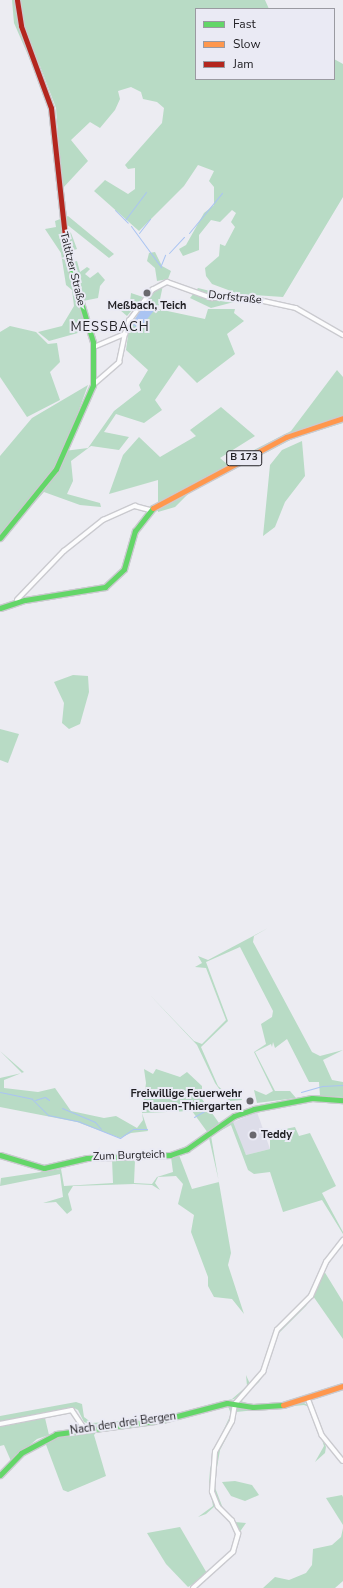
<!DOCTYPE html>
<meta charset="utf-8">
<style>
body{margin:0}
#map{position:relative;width:343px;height:1588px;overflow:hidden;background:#ececf2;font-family:"Nunito Sans",sans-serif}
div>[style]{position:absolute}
.built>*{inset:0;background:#dddde9}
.green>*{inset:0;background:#b8dbc5}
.water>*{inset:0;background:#aac4f2}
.stream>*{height:1px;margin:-0.5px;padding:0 0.5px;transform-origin:0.5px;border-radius:0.5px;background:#aac4f2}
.roads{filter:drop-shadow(1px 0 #cacacf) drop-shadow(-1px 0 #cacacf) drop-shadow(0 1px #cacacf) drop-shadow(0 -1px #cacacf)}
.street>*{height:3.5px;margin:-1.75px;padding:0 1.75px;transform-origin:1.75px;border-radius:1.75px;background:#fcfcfd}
.fast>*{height:5px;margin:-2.5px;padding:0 2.5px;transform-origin:2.5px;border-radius:2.5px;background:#63d668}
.slow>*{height:5px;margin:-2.5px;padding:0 2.5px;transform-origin:2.5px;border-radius:2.5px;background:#ff974d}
.jam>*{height:5px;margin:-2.5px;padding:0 2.5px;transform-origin:2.5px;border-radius:2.5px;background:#b3261e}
.dots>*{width:11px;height:11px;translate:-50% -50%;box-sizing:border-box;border:2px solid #eaeaf4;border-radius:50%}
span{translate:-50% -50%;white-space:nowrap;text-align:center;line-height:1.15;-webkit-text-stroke:4px #eaeaf4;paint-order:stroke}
.shield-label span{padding:1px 3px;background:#eaeaf4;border:1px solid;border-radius:3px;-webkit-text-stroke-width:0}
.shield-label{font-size:10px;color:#222125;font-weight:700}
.street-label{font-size:11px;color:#222125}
.poi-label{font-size:11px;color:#222125;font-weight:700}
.right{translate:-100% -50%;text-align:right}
.left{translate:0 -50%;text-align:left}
.quarter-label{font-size:13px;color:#222125;letter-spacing:1px}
.legend{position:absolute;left:195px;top:8px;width:140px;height:72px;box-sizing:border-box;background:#eaeaf4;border:1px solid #9a9aa1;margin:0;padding:5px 7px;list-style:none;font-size:12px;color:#222125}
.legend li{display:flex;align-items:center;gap:8px;height:20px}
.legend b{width:20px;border:1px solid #9a9aa1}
</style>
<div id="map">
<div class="built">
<i style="clip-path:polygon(257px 1112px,270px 1149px,246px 1155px,231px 1123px)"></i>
</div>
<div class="green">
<i style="clip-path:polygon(12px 0,265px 0,269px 9px,196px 9px,196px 79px,334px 79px,334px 59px,343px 64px,343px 197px,283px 297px,239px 294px,212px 284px,206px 276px,205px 268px,219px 256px,220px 244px,225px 246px,235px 227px,231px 222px,236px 213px,232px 210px,220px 222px,211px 220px,199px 235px,199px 250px,183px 256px,179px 249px,186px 245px,204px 213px,214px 205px,214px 187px,209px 181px,214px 171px,198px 165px,184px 186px,139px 231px,94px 191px,105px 180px,128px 194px,135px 189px,135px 168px,128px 169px,125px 165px,162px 123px,164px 108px,157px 102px,143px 99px,141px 92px,131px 87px,118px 91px,120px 99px,115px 110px,100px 128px,90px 122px,71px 140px,88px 161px,62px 189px,56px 108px,40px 66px,34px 69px,14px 23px)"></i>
<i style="clip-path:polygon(68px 216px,114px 254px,109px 258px,65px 223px,64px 228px,71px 233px,77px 249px,64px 253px,67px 264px,77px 261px,80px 272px,87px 267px,90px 269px,85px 274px,90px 278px,98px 272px,105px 280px,100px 286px,98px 298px,83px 301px,91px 322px,85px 331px,49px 341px,38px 332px,62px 326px,74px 306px,72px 290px,66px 285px,61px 253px,45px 229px,56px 227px,55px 221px)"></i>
<i style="clip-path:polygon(155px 252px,162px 266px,171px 271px,168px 279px,157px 281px,155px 268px,147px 261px,149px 253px)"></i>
<i style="clip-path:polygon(163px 285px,158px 309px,205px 319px,208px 309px,235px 309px,234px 313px,244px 321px,227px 334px,235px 354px,197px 383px,179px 365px,155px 400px,162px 410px,144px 423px,116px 414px,104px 432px,129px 437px,119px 450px,91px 446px,71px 461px,73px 481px,67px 494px,100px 503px,101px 507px,80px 505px,44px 492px,0 541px,0 456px,32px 418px,88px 385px,64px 451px,88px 448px,114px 411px,141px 390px,139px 385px,148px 370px,126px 350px,129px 328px,156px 288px)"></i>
<i style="clip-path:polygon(198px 288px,234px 297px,234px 302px,211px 308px,190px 298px)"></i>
<i style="clip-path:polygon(131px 293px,143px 297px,127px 316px,120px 310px,130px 302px)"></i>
<i style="clip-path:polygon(10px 326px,36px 332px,48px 344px,57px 343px,60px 362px,50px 372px,60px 400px,27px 417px,0 377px,0 332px)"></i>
<i style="clip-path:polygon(337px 370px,343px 377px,343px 423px,294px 438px,189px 493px,175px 507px,158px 512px,158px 480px,109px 494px,123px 455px,139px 437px,160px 457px,196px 436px,190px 430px,221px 407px,255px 436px,220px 458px,227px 464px,291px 431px)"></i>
<i style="clip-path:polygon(302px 441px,305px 476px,285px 502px,275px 527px,263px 536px,270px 465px,282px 450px)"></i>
<i style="clip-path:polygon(73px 675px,88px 676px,89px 692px,80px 724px,69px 729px,62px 723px,64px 703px,54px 682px)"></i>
<i style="clip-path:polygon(0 729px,19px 734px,8px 763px,0 760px)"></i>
<i style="clip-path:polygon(268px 928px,254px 936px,253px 942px,312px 1052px,320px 1056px,343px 1050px,323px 1060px,332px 1080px,343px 1082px,343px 1097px,320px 1096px,319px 1082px,309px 1082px,287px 1039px,275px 1048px,273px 1042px,272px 1047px,271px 1044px,255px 1052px,275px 1091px,290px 1091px,296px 1098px,257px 1103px,254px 1090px,266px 1095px,273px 1091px,254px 1052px,266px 1044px,261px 1024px,272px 1017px,273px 1011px,240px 947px,206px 962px,228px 1021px,201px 1047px,218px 1086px,227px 1094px,239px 1093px,242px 1100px,230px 1101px,225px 1097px,215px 1083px,197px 1045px,148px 993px,194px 1041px,202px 1044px,226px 1020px,206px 968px,195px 967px,202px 963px,198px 956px,208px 960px)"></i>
<i style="clip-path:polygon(0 1051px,24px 1072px,4px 1080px,4px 1088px,38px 1092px,55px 1088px,71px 1111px,104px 1118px,116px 1116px,137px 1128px,143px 1120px,142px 1113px,146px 1083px,144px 1069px,153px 1074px,156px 1069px,180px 1077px,187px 1072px,202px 1086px,202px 1099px,219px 1123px,208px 1133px,192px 1111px,142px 1113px,148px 1131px,131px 1133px,120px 1138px,77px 1122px,0 1107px,0 1078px,22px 1073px)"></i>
<i style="clip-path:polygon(233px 1122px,246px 1155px,270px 1149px,270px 1132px,295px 1127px,299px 1136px,310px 1133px,336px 1186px,322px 1193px,343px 1232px,343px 1234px,322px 1200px,283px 1212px,270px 1172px,254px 1174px,248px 1170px,231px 1125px,211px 1136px,231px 1253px,228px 1265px,244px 1314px,232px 1299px,214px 1297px,208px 1286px,208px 1277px,191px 1232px,194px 1215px,178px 1204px,183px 1184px,176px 1176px,158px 1177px,155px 1183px,160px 1190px,152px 1185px,134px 1184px,73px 1186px,68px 1194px,72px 1210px,67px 1214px,56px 1202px,43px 1203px,63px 1197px,60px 1174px,0 1186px,1px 1178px,61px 1169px,64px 1186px,113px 1183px,112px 1159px,135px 1160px,134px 1183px,152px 1184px,157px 1177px,173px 1172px,171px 1157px,179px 1155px,192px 1189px,211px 1184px,219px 1182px,209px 1138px)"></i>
<i style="clip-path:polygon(343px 1241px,324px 1271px,343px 1302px,343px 1339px,313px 1296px,306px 1306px,279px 1333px,272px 1348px,268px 1366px,264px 1374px,259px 1382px,243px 1396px,241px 1401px,251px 1405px,272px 1405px,343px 1386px,289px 1403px,258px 1406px,249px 1406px,241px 1404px,240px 1398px,266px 1370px,273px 1343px,280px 1328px,309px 1301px,328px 1261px)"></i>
<i style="clip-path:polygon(246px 1375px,250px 1384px,248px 1388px,234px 1399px,164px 1418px,92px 1425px,84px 1422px,78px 1410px,72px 1407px,0 1422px,0 1416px,76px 1402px,82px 1404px,84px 1417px,92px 1423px,159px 1418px,232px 1399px,247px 1386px)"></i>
<i style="clip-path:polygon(304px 1403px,313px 1408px,316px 1415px,323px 1439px,326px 1447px,325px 1453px,315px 1462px,324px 1446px,312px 1408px,304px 1405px,236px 1412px,232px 1427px,220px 1450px,214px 1485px,224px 1511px,235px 1522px,246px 1523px,239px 1533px,219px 1506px,213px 1486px,216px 1455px,236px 1409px)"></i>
<i style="clip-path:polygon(223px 1405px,230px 1405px,233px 1410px,230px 1423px,212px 1460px,210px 1487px,215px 1506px,206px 1514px,198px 1517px,213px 1506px,209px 1483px,210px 1470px,215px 1448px,231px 1414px,228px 1406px,222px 1406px,183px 1417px,146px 1425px,99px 1429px,94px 1435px,106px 1476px,68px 1492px,63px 1490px,45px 1442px,32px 1447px,0 1479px,25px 1451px,37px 1443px,53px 1436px,88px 1429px,154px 1423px)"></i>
<i style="clip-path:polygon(45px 1418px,49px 1435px,37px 1439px,11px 1461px,4px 1445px,0 1446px,0 1427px)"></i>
<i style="clip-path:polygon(235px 1481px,252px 1485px,259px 1495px,245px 1501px,231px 1496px,222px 1482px)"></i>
<i style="clip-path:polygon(342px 1495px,343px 1497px,343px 1525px,326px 1498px)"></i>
<i style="clip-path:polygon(180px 1527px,208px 1575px,188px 1587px,166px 1564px,147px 1533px)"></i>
<i style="clip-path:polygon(343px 1528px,343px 1581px,335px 1588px,263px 1588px,275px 1577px,289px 1580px,306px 1573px,312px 1565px,313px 1549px,332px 1545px,341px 1537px)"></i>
</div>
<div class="water">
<i style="clip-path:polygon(146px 301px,157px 307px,139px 329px,132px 324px)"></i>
</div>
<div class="stream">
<i style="left:115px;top:210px;width:18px;rotate:45deg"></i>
<i style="left:125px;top:220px;width:35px;rotate:-53deg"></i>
<i style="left:131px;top:226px;width:51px;rotate:53.8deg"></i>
<i style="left:139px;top:233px;width:18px;rotate:-52deg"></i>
<i style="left:189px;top:233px;width:52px;rotate:-50.5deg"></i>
<i style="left:169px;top:253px;width:22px;rotate:-47deg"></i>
<i style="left:161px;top:265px;width:11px;rotate:-68deg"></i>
<i style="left:0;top:1092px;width:33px;rotate:12deg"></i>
<i style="left:32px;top:1099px;width:23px;rotate:45deg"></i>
<i style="left:48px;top:1115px;width:33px;rotate:12deg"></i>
<i style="left:80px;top:1122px;width:43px;rotate:21.8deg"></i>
<i style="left:120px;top:1138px;width:16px;rotate:-35deg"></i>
<i style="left:133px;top:1129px;width:14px"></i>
<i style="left:301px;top:1092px;width:22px;rotate:-16deg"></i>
<i style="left:322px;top:1086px;width:21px;rotate:-3deg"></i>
<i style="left:35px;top:1100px;width:10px;rotate:-17deg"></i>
<i style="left:45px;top:1097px;width:5px;rotate:37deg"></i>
<i style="left:62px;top:1108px;width:36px;rotate:23deg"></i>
<i style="left:95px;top:1122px;width:9px;rotate:49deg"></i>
<i style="left:194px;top:1117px;width:16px;rotate:-30deg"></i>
</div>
<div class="roads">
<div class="street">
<i style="left:94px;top:347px;width:34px;rotate:-23deg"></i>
<i style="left:125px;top:334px;width:14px;rotate:-73deg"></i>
<i style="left:129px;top:321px;width:39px;rotate:-53deg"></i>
<i style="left:152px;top:290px;width:17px;rotate:-28deg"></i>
<i style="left:167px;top:282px;width:48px;rotate:19.6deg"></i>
<i style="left:212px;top:298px;width:38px"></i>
<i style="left:250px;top:298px;width:47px;rotate:12.3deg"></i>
<i style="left:296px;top:308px;width:54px;rotate:29.9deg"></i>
<i style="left:93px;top:385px;width:35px;rotate:-41deg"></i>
<i style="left:119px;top:362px;width:29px;rotate:-78deg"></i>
<i style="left:17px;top:600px;width:68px;rotate:-46.2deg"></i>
<i style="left:64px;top:551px;width:50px;rotate:-38.5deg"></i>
<i style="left:103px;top:520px;width:35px;rotate:-24deg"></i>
<i style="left:135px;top:506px;width:16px;rotate:15deg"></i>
<i style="left:309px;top:1401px;width:36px;rotate:69deg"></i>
<i style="left:322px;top:1435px;width:33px;rotate:51deg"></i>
<i style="left:0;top:1424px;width:73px;rotate:-11deg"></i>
<i style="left:72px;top:1410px;width:22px;rotate:56deg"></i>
<i style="left:193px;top:1588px;width:54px;rotate:-42deg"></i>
<i style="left:233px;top:1552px;width:19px;rotate:-74deg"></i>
<i style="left:238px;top:1534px;width:14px;rotate:-115deg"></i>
<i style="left:232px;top:1521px;width:20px;rotate:-135deg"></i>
<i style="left:218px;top:1507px;width:16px;rotate:-112deg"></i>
<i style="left:212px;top:1492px;width:40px;rotate:-85.7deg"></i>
<i style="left:215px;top:1452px;width:35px;rotate:-61deg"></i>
<i style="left:232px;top:1421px;width:17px;rotate:-80deg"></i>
<i style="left:235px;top:1404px;width:43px;rotate:-48.8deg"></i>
<i style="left:263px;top:1372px;width:44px;rotate:-71.6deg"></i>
<i style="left:277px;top:1330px;width:48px;rotate:-45deg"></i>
<i style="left:311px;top:1296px;width:37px;rotate:-66deg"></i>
<i style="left:326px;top:1262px;width:28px;rotate:-52deg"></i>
</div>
<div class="fast">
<i style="left:0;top:538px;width:89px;rotate:-50.9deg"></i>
<i style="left:56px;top:469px;width:92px;rotate:-66.2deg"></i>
<i style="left:93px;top:385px;width:43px;rotate:-90deg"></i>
<i style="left:93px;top:342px;width:90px;rotate:-106.8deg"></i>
<i style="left:0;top:608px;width:26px;rotate:-18deg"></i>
<i style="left:25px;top:600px;width:81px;rotate:-9.2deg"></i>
<i style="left:105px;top:587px;width:26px;rotate:-43deg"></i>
<i style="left:124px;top:569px;width:40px;rotate:-74deg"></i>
<i style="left:135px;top:531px;width:29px;rotate:-52deg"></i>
<i style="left:0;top:1155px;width:46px;rotate:16.5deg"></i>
<i style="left:44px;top:1168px;width:44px;rotate:-13.1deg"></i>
<i style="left:87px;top:1158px;width:83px;rotate:-2.1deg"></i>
<i style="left:170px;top:1155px;width:18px;rotate:-19deg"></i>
<i style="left:187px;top:1149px;width:57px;rotate:-35.1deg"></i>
<i style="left:234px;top:1116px;width:21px;rotate:-19deg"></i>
<i style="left:254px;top:1109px;width:59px;rotate:-10.7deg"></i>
<i style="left:312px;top:1098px;width:31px;rotate:4deg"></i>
<i style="left:0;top:1475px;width:30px;rotate:-46deg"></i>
<i style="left:21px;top:1453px;width:40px;rotate:-28deg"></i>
<i style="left:56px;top:1434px;width:107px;rotate:-7.5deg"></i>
<i style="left:162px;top:1420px;width:67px;rotate:-14.7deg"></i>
<i style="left:227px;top:1403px;width:26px;rotate:9deg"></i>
<i style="left:253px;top:1407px;width:30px;rotate:-4deg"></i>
</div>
<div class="slow">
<i style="left:153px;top:508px;width:151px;rotate:-28.1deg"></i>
<i style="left:286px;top:437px;width:60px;rotate:-18.4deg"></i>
<i style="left:283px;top:1405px;width:63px;rotate:-17.6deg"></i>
</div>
<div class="jam">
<i style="left:17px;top:0;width:26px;rotate:81deg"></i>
<i style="left:21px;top:26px;width:87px;rotate:69.9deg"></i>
<i style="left:51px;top:108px;width:149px;rotate:83.8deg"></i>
</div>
</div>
<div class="dots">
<i style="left:147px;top:293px;background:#69686d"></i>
<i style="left:250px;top:1101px;background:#69686d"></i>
<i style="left:253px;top:1135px;background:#69686d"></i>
</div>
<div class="shield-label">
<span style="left:244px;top:458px">B 173</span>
</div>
<div class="street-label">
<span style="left:72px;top:269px;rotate:76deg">Taltitzer Straße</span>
<span style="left:235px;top:298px;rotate:6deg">Dorfstraße</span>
<span style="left:129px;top:1156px;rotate:-2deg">Zum Burgteich</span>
<span style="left:123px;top:1424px;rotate:-8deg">Nach den drei Bergen</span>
</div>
<div class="poi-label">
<span style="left:147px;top:306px">Meßbach, Teich</span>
<span class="right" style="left:242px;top:1101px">Freiwillige Feuerwehr<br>Plauen-Thiergarten</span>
<span class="left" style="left:261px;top:1135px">Teddy</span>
</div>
<div class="quarter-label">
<span style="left:110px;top:327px">MESSBACH</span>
</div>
<ul class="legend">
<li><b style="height:5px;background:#63d668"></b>Fast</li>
<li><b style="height:5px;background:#ff974d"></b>Slow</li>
<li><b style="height:5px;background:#b3261e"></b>Jam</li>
</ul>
</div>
